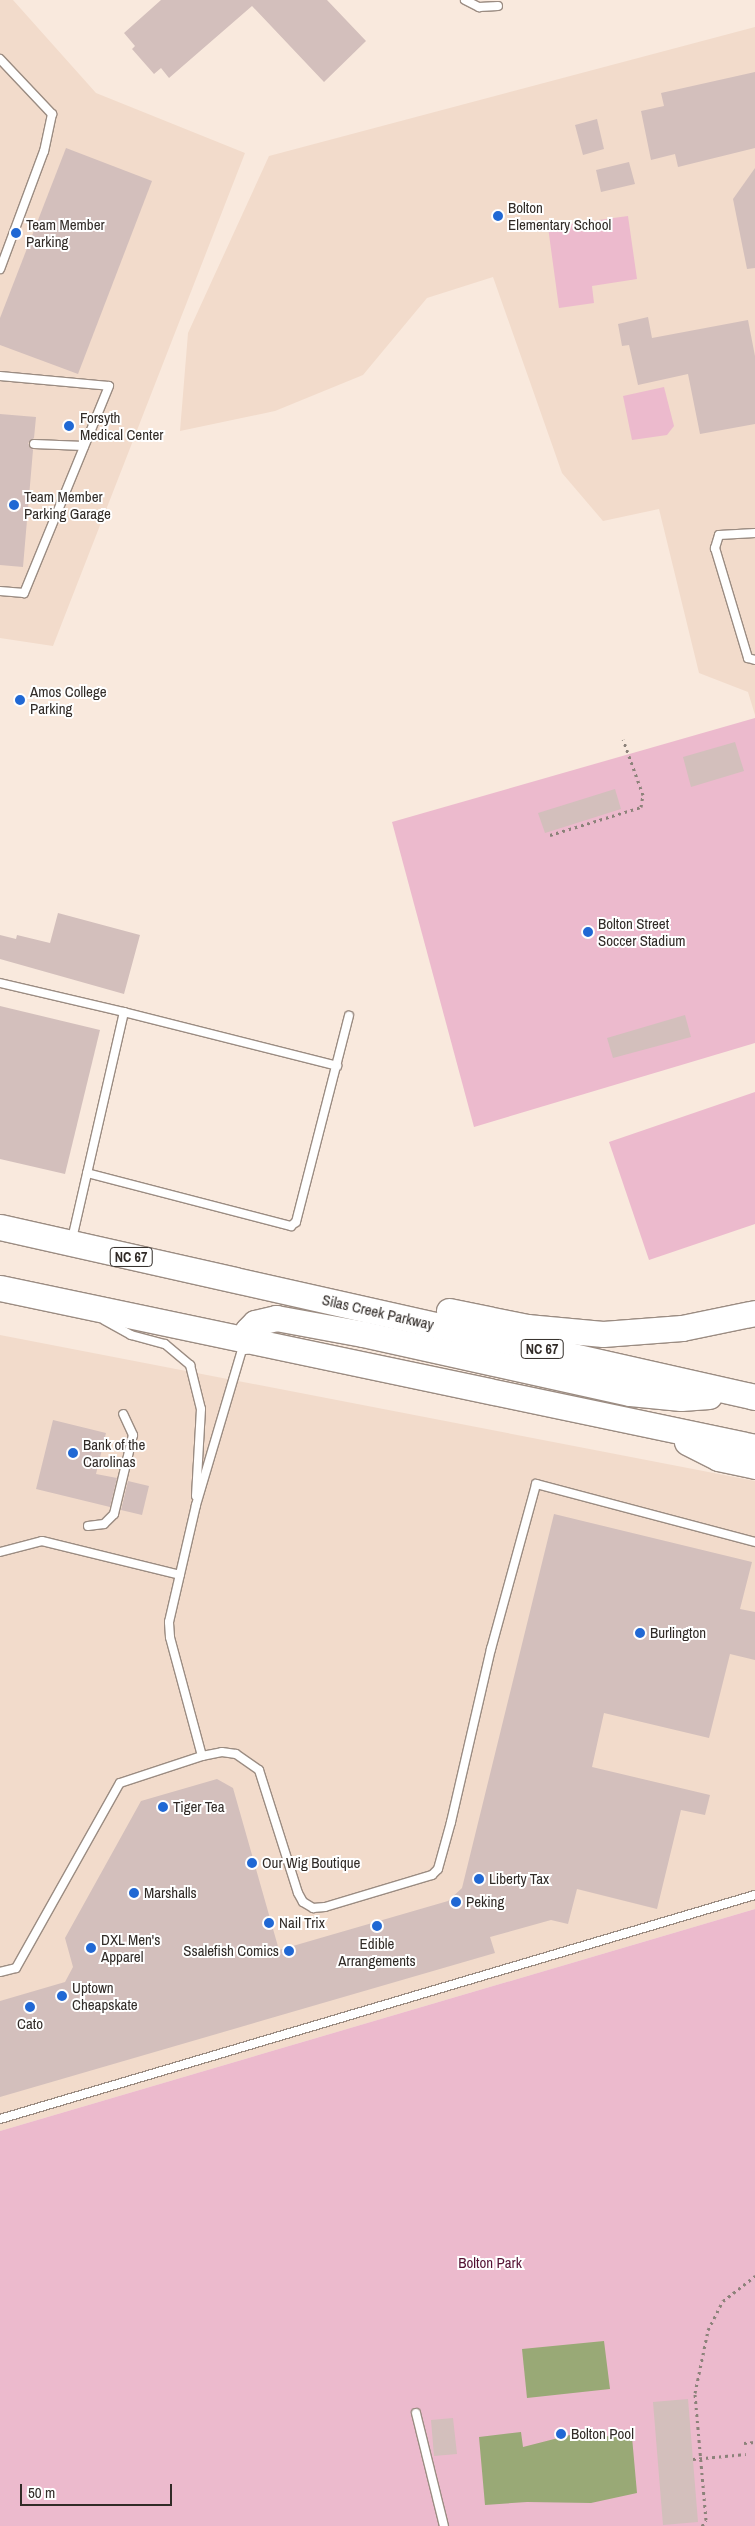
<!DOCTYPE html>
<style>
body{margin:0}
#map{position:relative;width:755px;height:2526px;overflow:hidden;background:#f9e9dd;font-family:"Archivo Narrow",sans-serif}
div>[style]{position:absolute}
.built>*{inset:0;background:#f2dbcb}
.green>*{inset:0;background:#ecbacd}
.water>*{inset:0;background:#99a976}
.building>*{inset:0;background:#d3bfbc}
.path>*{height:3px;margin-top:-1.5px;transform-origin:0;background:repeating-linear-gradient(90deg,#8c827a 0 2.5px,transparent 0 6.5px)}
.roads{filter:drop-shadow(1px 0 #9b8c82) drop-shadow(-1px 0 #9b8c82) drop-shadow(0 1px #9b8c82) drop-shadow(0 -1px #9b8c82)}
.lane>*{height:8px;margin:-4px;padding:0 4px;transform-origin:4px;border-radius:4px;background:#fff}
.primary>*{height:25px;margin:-12.5px;padding:0 12.5px;transform-origin:12.5px;border-radius:12.5px;background:#fff}
.dots>*{width:14px;height:14px;translate:-50% -50%;box-sizing:border-box;border:2px solid #fff;border-radius:50%}
span{translate:-50% -50%;white-space:nowrap;text-align:center;line-height:1.15;-webkit-text-stroke:4px #fff;paint-order:stroke}
.shield-label span{padding:1px 4px;background:#fff;border:1px solid;border-radius:4px;-webkit-text-stroke-width:0}
.shield-label{font-size:14px;color:#312b27;font-weight:700}
.poi-label{font-size:15px;color:#312b27}
.left{translate:0 -50%;text-align:left}
.right{translate:-100% -50%;text-align:right}
.street-label{font-size:15px;color:#312b27}
.park-label{font-size:15px;color:#551334}
.scale{position:absolute;left:20px;top:2484px;width:152px;height:22px;box-sizing:border-box;border:2px solid #312b27;border-top:0;padding-left:6px;font-size:15px;line-height:18px;white-space:nowrap;color:#312b27;-webkit-text-stroke:4px #fff;paint-order:stroke}
</style>
<div id="map">
<div class="built">
<i style="clip-path:polygon(0 0,13px 0,96px 93px,245px 153px,53px 646px,0 638px)"></i>
<i style="clip-path:polygon(755px 27px,755px 715px,748px 692px,699px 673px,659px 509px,603px 521px,562px 473px,493px 277px,427px 298px,363px 375px,275px 411px,180px 431px,188px 333px,269px 156px)"></i>
<i style="clip-path:polygon(0 1335px,755px 1481px,755px 1909px,0 2131px)"></i>
</div>
<div class="green">
<i style="clip-path:polygon(628px 216px,637px 279px,592px 286px,594px 303px,559px 308px,548px 227px)"></i>
<i style="clip-path:polygon(664px 387px,674px 426px,667px 435px,632px 440px,623px 396px)"></i>
<i style="clip-path:polygon(755px 718px,755px 1043px,474px 1127px,392px 822px)"></i>
<i style="clip-path:polygon(755px 1092px,755px 1224px,649px 1260px,609px 1142px)"></i>
<i style="clip-path:polygon(755px 1909px,755px 2526px,0 2526px,0 2131px)"></i>
</div>
<div class="water">
<i style="clip-path:polygon(604px 2341px,610px 2389px,527px 2398px,522px 2349px)"></i>
<i style="clip-path:polygon(521px 2432px,523px 2447px,570px 2435px,632px 2437px,637px 2493px,591px 2503px,527px 2502px,485px 2505px,479px 2437px)"></i>
</div>
<div class="building">
<i style="clip-path:polygon(161px 0,327px 0,366px 41px,324px 82px,252px 6px,169px 78px,161px 68px,154px 74px,132px 49px,135px 46px,124px 33px)"></i>
<i style="clip-path:polygon(755px 72px,755px 148px,678px 167px,675px 154px,651px 160px,641px 111px,664px 106px,661px 93px)"></i>
<i style="clip-path:polygon(597px 119px,604px 149px,583px 155px,575px 125px)"></i>
<i style="clip-path:polygon(66px 148px,152px 181px,78px 374px,0 345px,0 318px)"></i>
<i style="clip-path:polygon(629px 162px,635px 184px,601px 192px,596px 170px)"></i>
<i style="clip-path:polygon(755px 168px,755px 268px,747px 269px,733px 199px)"></i>
<i style="clip-path:polygon(648px 317px,652px 338px,748px 320px,755px 356px,755px 424px,700px 434px,688px 374px,638px 385px,629px 345px,622px 346px,618px 324px)"></i>
<i style="clip-path:polygon(0 414px,36px 417px,34px 438px,28px 443px,33px 450px,23px 567px,0 565px)"></i>
<i style="clip-path:polygon(735px 742px,744px 771px,691px 787px,683px 757px)"></i>
<i style="clip-path:polygon(615px 789px,621px 809px,545px 833px,538px 813px)"></i>
<i style="clip-path:polygon(58px 913px,140px 935px,124px 994px,0 959px,0 935px,16px 939px,17px 935px,50px 943px)"></i>
<i style="clip-path:polygon(0 1006px,100px 1030px,65px 1174px,0 1159px)"></i>
<i style="clip-path:polygon(685px 1015px,691px 1037px,613px 1058px,607px 1038px)"></i>
<i style="clip-path:polygon(53px 1420px,106px 1433px,96px 1474px,117px 1478px,110px 1507px,36px 1489px)"></i>
<i style="clip-path:polygon(128px 1481px,149px 1486px,142px 1515px,121px 1510px)"></i>
<i style="clip-path:polygon(554px 1514px,752px 1562px,740px 1609px,755px 1612px,755px 1660px,730px 1654px,709px 1738px,604px 1713px,592px 1767px,710px 1795px,705px 1815px,681px 1810px,657px 1909px,577px 1889px,568px 1924px,551px 1920px,490px 1937px,495px 1953px,0 2097px,0 2001px,65px 1982px,73px 1967px,65px 1938px,141px 1801px,217px 1779px,233px 1788px,279px 1950px,448px 1901px,462px 1888px)"></i>
<i style="clip-path:polygon(688px 2399px,698px 2522px,663px 2525px,653px 2402px)"></i>
<i style="clip-path:polygon(453px 2418px,457px 2454px,434px 2456px,431px 2420px)"></i>
</div>
<div class="path">
<i style="left:550px;top:835px;width:95px;rotate:-17.1deg"></i>
<i style="left:641px;top:807px;width:12px;rotate:-81deg"></i>
<i style="left:643px;top:795px;width:59px;rotate:-109.7deg"></i>
<i style="left:744px;top:2443px;width:11px;rotate:-5deg"></i>
<i style="left:693px;top:2459px;width:53px;rotate:-5.4deg"></i>
<i style="left:702px;top:2526px;width:7px;rotate:-56deg"></i>
<i style="left:706px;top:2520px;width:127px;rotate:-95deg"></i>
<i style="left:695px;top:2393px;width:64px;rotate:-78.3deg"></i>
<i style="left:708px;top:2330px;width:33px;rotate:-63deg"></i>
<i style="left:723px;top:2301px;width:41px;rotate:-38deg"></i>
</div>
<div class="roads">
<div class="lane">
<i style="left:465px;top:0;width:16px;rotate:27deg"></i>
<i style="left:479px;top:7px;width:19px;rotate:-3deg"></i>
<i style="left:0;top:59px;width:76px;rotate:46.6deg"></i>
<i style="left:52px;top:114px;width:38px;rotate:102deg"></i>
<i style="left:44px;top:151px;width:126px;rotate:110.4deg"></i>
<i style="left:0;top:376px;width:109px;rotate:5.2deg"></i>
<i style="left:109px;top:386px;width:224px;rotate:112.3deg"></i>
<i style="left:24px;top:593px;width:24px;rotate:-175deg"></i>
<i style="left:34px;top:444px;width:50px;rotate:2.3deg"></i>
<i style="left:755px;top:533px;width:36px;rotate:177deg"></i>
<i style="left:719px;top:535px;width:14px;rotate:107deg"></i>
<i style="left:715px;top:548px;width:115px;rotate:73.3deg"></i>
<i style="left:748px;top:658px;width:7px;rotate:16deg"></i>
<i style="left:0;top:983px;width:127px;rotate:13.2deg"></i>
<i style="left:124px;top:1012px;width:233px;rotate:102.9deg"></i>
<i style="left:124px;top:1012px;width:220px;rotate:14.2deg"></i>
<i style="left:87px;top:1173px;width:211px;rotate:14.6deg"></i>
<i style="left:291px;top:1226px;width:6px;rotate:-39deg"></i>
<i style="left:296px;top:1222px;width:213px;rotate:-75.6deg"></i>
<i style="left:104px;top:1320px;width:31px;rotate:29deg"></i>
<i style="left:131px;top:1335px;width:35px;rotate:15deg"></i>
<i style="left:165px;top:1344px;width:33px;rotate:40deg"></i>
<i style="left:190px;top:1365px;width:45px;rotate:76deg"></i>
<i style="left:201px;top:1409px;width:87px;rotate:93.3deg"></i>
<i style="left:88px;top:1526px;width:16px;rotate:-7deg"></i>
<i style="left:104px;top:1524px;width:14px;rotate:-45deg"></i>
<i style="left:114px;top:1514px;width:81px;rotate:-76.5deg"></i>
<i style="left:133px;top:1435px;width:23px;rotate:-115deg"></i>
<i style="left:0;top:1552px;width:43px;rotate:-14.7deg"></i>
<i style="left:42px;top:1541px;width:142px;rotate:13.8deg"></i>
<i style="left:202px;top:1756px;width:123px;rotate:-105.1deg"></i>
<i style="left:170px;top:1637px;width:15px;rotate:-94deg"></i>
<i style="left:169px;top:1622px;width:120px;rotate:-77deg"></i>
<i style="left:196px;top:1505px;width:169px;rotate:-73.5deg"></i>
<i style="left:0;top:1972px;width:16px;rotate:-14deg"></i>
<i style="left:16px;top:1968px;width:212px;rotate:-60.7deg"></i>
<i style="left:120px;top:1783px;width:86px;rotate:-18.2deg"></i>
<i style="left:202px;top:1756px;width:20px;rotate:-11deg"></i>
<i style="left:222px;top:1752px;width:14px;rotate:8deg"></i>
<i style="left:236px;top:1754px;width:28px;rotate:35deg"></i>
<i style="left:259px;top:1770px;width:129px;rotate:72.4deg"></i>
<i style="left:298px;top:1893px;width:10px;rotate:61deg"></i>
<i style="left:303px;top:1902px;width:12px;rotate:31deg"></i>
<i style="left:313px;top:1908px;width:12px;rotate:-5deg"></i>
<i style="left:325px;top:1907px;width:112px;rotate:-16.7deg"></i>
<i style="left:432px;top:1875px;width:8px;rotate:-45deg"></i>
<i style="left:438px;top:1869px;width:49px;rotate:-74.5deg"></i>
<i style="left:451px;top:1822px;width:178px;rotate:-77deg"></i>
<i style="left:491px;top:1649px;width:171px;rotate:-74.7deg"></i>
<i style="left:536px;top:1484px;width:227px;rotate:14.8deg"></i>
<i style="left:0;top:2119px;width:788px;rotate:-16.53deg"></i>
<i style="left:416px;top:2413px;width:116px;rotate:76.1deg"></i>
</div>
<div class="primary">
<i style="left:0;top:1227px;width:774px;rotate:12.69deg"></i>
<i style="left:0;top:1288px;width:772px;rotate:11.89deg"></i>
<i style="left:449px;top:1311px;width:80px;rotate:11.6deg"></i>
<i style="left:527px;top:1327px;width:76px;rotate:5.3deg"></i>
<i style="left:603px;top:1334px;width:79px;rotate:-4.3deg"></i>
<i style="left:682px;top:1328px;width:75px;rotate:-11.6deg"></i>
<i style="left:245px;top:1341px;width:11px;rotate:-75deg"></i>
<i style="left:248px;top:1330px;width:10px;rotate:-45deg"></i>
<i style="left:255px;top:1323px;width:22px;rotate:-13deg"></i>
<i style="left:276px;top:1318px;width:88px;rotate:10.4deg"></i>
<i style="left:363px;top:1334px;width:273px;rotate:12.5deg"></i>
<i style="left:630px;top:1393px;width:51px;rotate:5.6deg"></i>
<i style="left:681px;top:1398px;width:28px;rotate:-4deg"></i>
<i style="left:687px;top:1442px;width:35px;rotate:27deg"></i>
<i style="left:718px;top:1458px;width:38px;rotate:12deg"></i>
</div>
</div>
<div class="dots">
<i style="left:498px;top:216px;background:#2068d4"></i>
<i style="left:16px;top:233px;background:#2068d4"></i>
<i style="left:69px;top:426px;background:#2068d4"></i>
<i style="left:14px;top:505px;background:#2068d4"></i>
<i style="left:20px;top:700px;background:#2068d4"></i>
<i style="left:588px;top:932px;background:#2068d4"></i>
<i style="left:73px;top:1453px;background:#2068d4"></i>
<i style="left:640px;top:1633px;background:#2068d4"></i>
<i style="left:163px;top:1807px;background:#2068d4"></i>
<i style="left:252px;top:1863px;background:#2068d4"></i>
<i style="left:479px;top:1879px;background:#2068d4"></i>
<i style="left:134px;top:1893px;background:#2068d4"></i>
<i style="left:456px;top:1902px;background:#2068d4"></i>
<i style="left:269px;top:1923px;background:#2068d4"></i>
<i style="left:377px;top:1926px;background:#2068d4"></i>
<i style="left:91px;top:1948px;background:#2068d4"></i>
<i style="left:289px;top:1951px;background:#2068d4"></i>
<i style="left:62px;top:1996px;background:#2068d4"></i>
<i style="left:30px;top:2007px;background:#2068d4"></i>
<i style="left:561px;top:2434px;background:#2068d4"></i>
</div>
<div class="shield-label">
<span style="left:131px;top:1257px">NC 67</span>
<span style="left:542px;top:1349px">NC 67</span>
</div>
<div class="poi-label">
<span class="left" style="left:508px;top:216px">Bolton<br>Elementary School</span>
<span class="left" style="left:26px;top:233px">Team Member<br>Parking</span>
<span class="left" style="left:80px;top:426px">Forsyth<br>Medical Center</span>
<span class="left" style="left:24px;top:505px">Team Member<br>Parking Garage</span>
<span class="left" style="left:30px;top:700px">Amos College<br>Parking</span>
<span class="left" style="left:598px;top:932px">Bolton Street<br>Soccer Stadium</span>
<span class="left" style="left:83px;top:1453px">Bank of the<br>Carolinas</span>
<span class="left" style="left:650px;top:1633px">Burlington</span>
<span class="left" style="left:173px;top:1807px">Tiger Tea</span>
<span class="left" style="left:262px;top:1863px">Our Wig Boutique</span>
<span class="left" style="left:489px;top:1879px">Liberty Tax</span>
<span class="left" style="left:144px;top:1893px">Marshalls</span>
<span class="left" style="left:466px;top:1902px">Peking</span>
<span class="left" style="left:279px;top:1923px">Nail Trix</span>
<span class="left" style="left:101px;top:1948px">DXL Men's<br>Apparel</span>
<span style="left:377px;top:1952px">Edible<br>Arrangements</span>
<span class="right" style="left:279px;top:1951px">Ssalefish Comics</span>
<span class="left" style="left:72px;top:1996px">Uptown<br>Cheapskate</span>
<span style="left:30px;top:2024px">Cato</span>
<span class="left" style="left:571px;top:2434px">Bolton Pool</span>
</div>
<div class="street-label">
<span style="left:378px;top:1312px;rotate:13deg">Silas Creek Parkway</span>
</div>
<div class="park-label">
<span style="left:490px;top:2263px">Bolton Park</span>
</div>
<div class="scale">50 m</div>
</div>
